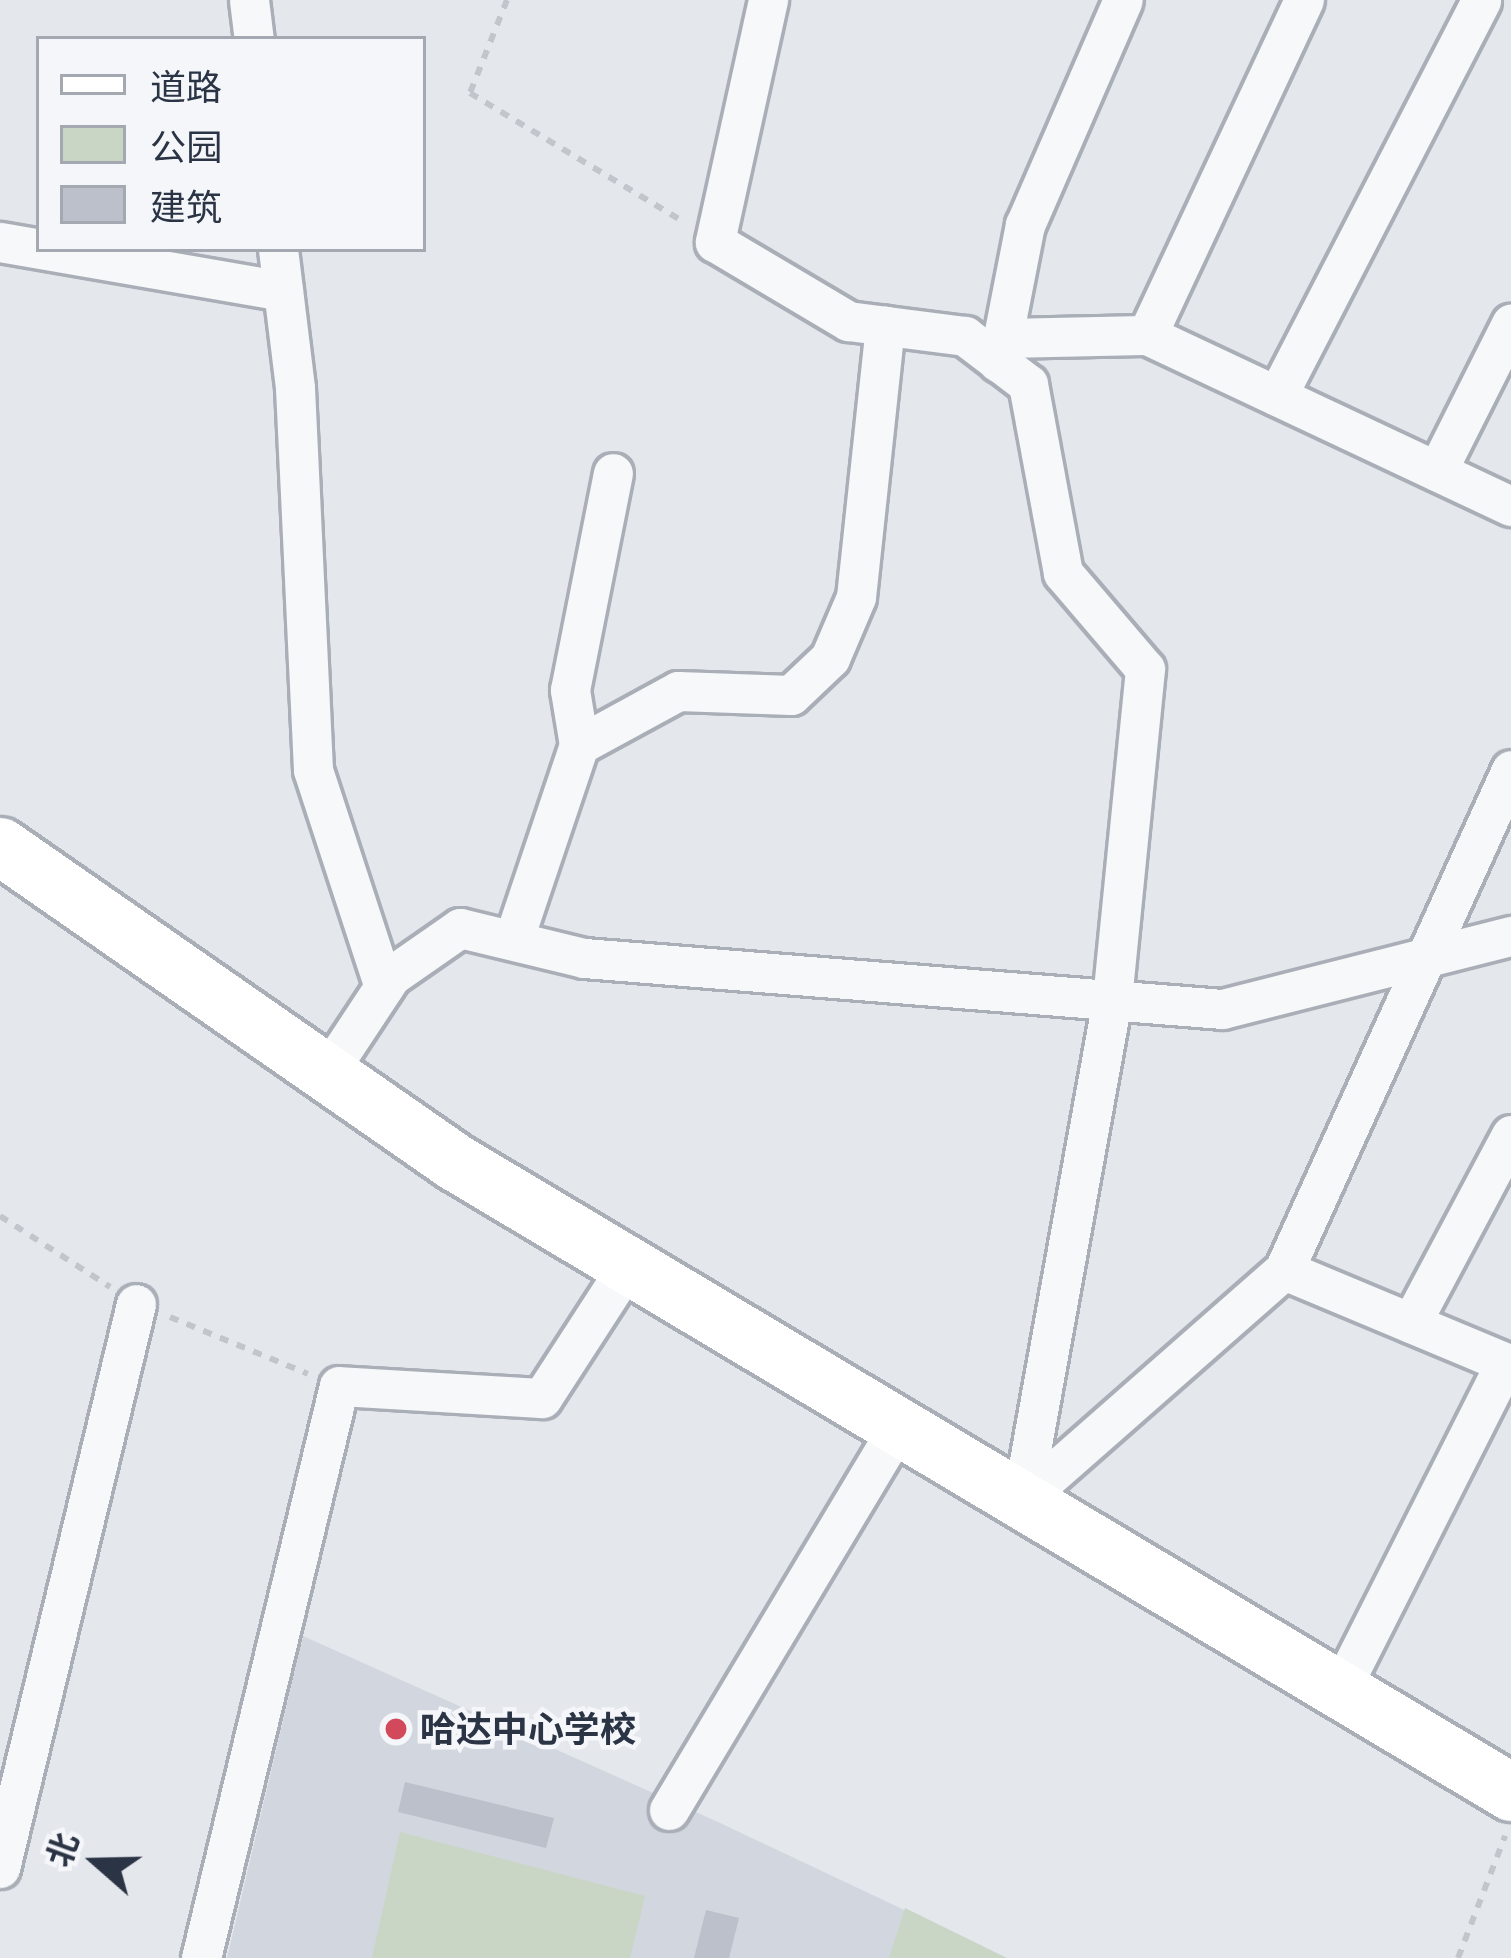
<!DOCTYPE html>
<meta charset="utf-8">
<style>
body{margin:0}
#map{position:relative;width:1511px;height:1958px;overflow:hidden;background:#e4e7ec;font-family:"PT Sans Narrow","Noto Sans SC",sans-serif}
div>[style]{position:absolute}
.built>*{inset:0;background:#d2d6de}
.green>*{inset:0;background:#c9d6c5}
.building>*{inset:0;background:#bbc0ca}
.path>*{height:6px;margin-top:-3px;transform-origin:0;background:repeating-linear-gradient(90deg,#c2c5cb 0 9px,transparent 0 18px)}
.roads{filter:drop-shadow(3px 0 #a9aeb7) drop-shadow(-3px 0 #a9aeb7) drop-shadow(0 3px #a9aeb7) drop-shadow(0 -3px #a9aeb7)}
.street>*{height:39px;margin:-19.5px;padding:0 19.5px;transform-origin:19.5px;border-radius:19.5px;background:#f7f8fa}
.secondary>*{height:57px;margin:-28.5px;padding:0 28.5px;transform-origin:28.5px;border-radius:28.5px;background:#fff}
.dots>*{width:33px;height:33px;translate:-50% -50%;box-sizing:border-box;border:6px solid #f4f6f9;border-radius:50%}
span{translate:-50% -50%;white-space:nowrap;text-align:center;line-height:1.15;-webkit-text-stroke:9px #f4f6f9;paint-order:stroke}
.poi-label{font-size:36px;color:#2b3445;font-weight:700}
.left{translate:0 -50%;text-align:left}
.legend{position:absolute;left:36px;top:36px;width:390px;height:216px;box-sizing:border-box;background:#f4f6f9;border:3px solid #a4a8b1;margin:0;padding:15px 21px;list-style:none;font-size:36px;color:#2b3445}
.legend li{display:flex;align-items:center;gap:24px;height:60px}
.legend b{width:60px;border:3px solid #a4a8b1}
.north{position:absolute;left:36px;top:1802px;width:120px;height:120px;-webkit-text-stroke:9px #f4f6f9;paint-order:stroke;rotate:290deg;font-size:33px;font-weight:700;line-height:48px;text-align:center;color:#2b3445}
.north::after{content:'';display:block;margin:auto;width:42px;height:54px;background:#2b3445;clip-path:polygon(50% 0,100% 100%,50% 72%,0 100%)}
</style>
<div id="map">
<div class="built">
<i style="clip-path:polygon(303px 1636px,718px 1822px,1006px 1958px,227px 1958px)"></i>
</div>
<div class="green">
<i style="clip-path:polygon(400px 1832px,645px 1896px,630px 1958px,372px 1958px)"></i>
<i style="clip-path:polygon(905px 1908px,1007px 1958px,889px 1958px)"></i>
</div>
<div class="building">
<i style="clip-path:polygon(405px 1782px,554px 1818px,546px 1848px,398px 1812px)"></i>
<i style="clip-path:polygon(706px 1910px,739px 1918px,729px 1958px,694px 1958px)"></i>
</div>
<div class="path">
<i style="left:507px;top:0;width:100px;rotate:111.7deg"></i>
<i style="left:470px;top:93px;width:248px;rotate:31.1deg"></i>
<i style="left:0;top:1216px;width:131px;rotate:32.8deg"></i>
<i style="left:170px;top:1317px;width:149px;rotate:22.4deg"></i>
<i style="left:1458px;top:1958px;width:131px;rotate:-68.9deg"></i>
</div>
<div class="roads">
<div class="street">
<i style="left:249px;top:0;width:39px;rotate:83deg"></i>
<i style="left:768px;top:0;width:248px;rotate:102.4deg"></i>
<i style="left:715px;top:242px;width:155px;rotate:30.7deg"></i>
<i style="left:848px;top:321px;width:118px;rotate:7.3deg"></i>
<i style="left:965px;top:336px;width:79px;rotate:37.3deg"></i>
<i style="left:1028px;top:384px;width:192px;rotate:79.5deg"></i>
<i style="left:1063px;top:573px;width:126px;rotate:49.5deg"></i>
<i style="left:1145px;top:669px;width:333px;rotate:95.7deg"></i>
<i style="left:1112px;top:1000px;width:508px;rotate:100.2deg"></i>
<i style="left:0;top:242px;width:287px;rotate:9.8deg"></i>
<i style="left:278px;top:249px;width:140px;rotate:83deg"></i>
<i style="left:295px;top:388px;width:382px;rotate:87.3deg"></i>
<i style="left:313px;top:770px;width:228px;rotate:71.9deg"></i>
<i style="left:1147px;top:335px;width:370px;rotate:-64.9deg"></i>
<i style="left:1003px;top:338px;width:144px;rotate:-1.2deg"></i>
<i style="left:1147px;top:335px;width:402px;rotate:25.2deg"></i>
<i style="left:998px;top:362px;width:140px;rotate:-78.9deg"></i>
<i style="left:1025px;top:225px;width:245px;rotate:-66.5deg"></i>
<i style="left:1277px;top:396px;width:445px;rotate:-62.7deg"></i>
<i style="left:1437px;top:471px;width:165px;rotate:-63.3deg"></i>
<i style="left:579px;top:745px;width:56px;rotate:-99.3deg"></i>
<i style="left:570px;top:690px;width:221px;rotate:-78.8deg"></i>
<i style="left:514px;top:938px;width:204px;rotate:-71.4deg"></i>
<i style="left:579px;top:745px;width:113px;rotate:-28.6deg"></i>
<i style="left:678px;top:691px;width:113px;rotate:2deg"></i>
<i style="left:791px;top:695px;width:54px;rotate:-43.5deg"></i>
<i style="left:830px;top:658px;width:66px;rotate:-66.9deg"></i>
<i style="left:856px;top:597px;width:273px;rotate:-83.9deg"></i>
<i style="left:327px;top:1073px;width:116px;rotate:-56.6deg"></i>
<i style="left:391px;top:976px;width:84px;rotate:-34.8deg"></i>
<i style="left:460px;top:928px;width:128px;rotate:13.6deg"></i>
<i style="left:584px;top:958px;width:640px;rotate:4.57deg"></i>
<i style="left:1222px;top:1009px;width:298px;rotate:-14.2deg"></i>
<i style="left:1284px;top:1270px;width:246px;rotate:22.7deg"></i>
<i style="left:1411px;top:1323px;width:213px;rotate:-62deg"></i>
<i style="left:1022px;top:1500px;width:349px;rotate:-41.3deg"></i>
<i style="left:1284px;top:1270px;width:549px;rotate:-65.58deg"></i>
<i style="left:1340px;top:1690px;width:366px;rotate:-63.2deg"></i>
<i style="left:669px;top:1810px;width:448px;rotate:-59.1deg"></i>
<i style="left:0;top:1868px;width:580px;rotate:-76.44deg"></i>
<i style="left:201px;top:1958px;width:588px;rotate:-76.44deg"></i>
<i style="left:339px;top:1386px;width:203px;rotate:3.4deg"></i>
<i style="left:542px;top:1398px;width:158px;rotate:-57.1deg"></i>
</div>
<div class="secondary">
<i style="left:0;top:846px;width:554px;rotate:34.78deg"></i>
<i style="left:455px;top:1162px;width:1230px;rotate:30.82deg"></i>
</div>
</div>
<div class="dots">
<i style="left:396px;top:1729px;background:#d1495b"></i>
</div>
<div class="poi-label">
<span class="left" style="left:420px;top:1729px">哈达中心学校</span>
</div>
<ul class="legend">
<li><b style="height:15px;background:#fff"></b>道路</li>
<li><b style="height:33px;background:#c9d6c5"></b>公园</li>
<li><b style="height:33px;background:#bbc0ca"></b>建筑</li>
</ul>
<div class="north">北</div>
</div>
